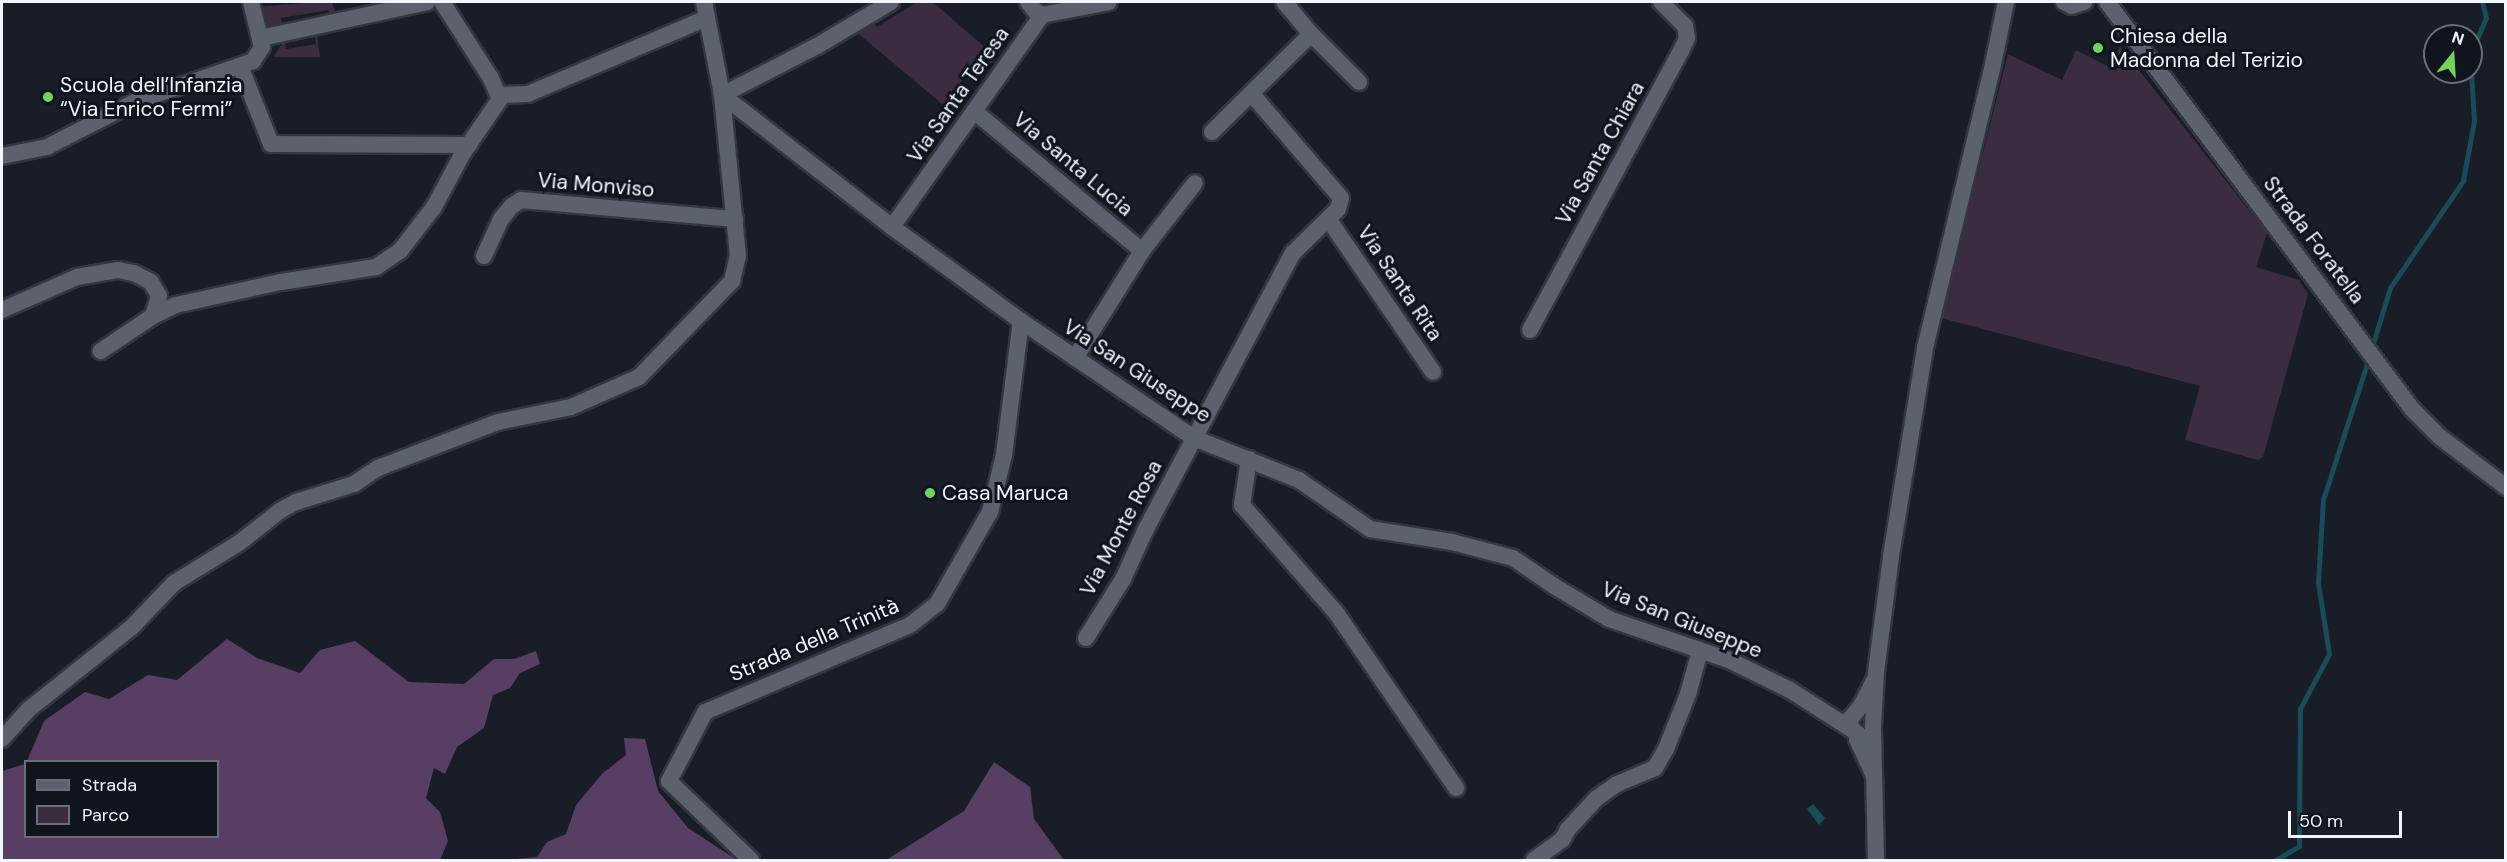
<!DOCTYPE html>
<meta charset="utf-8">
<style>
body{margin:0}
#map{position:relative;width:2507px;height:862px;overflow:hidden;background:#181d27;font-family:"DM Sans",sans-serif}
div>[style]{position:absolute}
.green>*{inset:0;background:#3b2c41}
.forest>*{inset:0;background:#593e63}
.water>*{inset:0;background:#194c58}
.stream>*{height:4.5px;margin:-2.25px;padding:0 2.25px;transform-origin:2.25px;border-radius:2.25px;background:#194c58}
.roads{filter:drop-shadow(2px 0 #33373f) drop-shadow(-2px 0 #33373f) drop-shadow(0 2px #33373f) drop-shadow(0 -2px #33373f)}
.minor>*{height:16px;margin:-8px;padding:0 8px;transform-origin:8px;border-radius:8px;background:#5b616d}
.dots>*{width:16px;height:16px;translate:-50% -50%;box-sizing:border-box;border:3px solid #10141d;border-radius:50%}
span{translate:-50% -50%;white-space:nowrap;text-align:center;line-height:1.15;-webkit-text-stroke:6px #10141d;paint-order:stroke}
.poi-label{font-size:21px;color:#f1f5fc}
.left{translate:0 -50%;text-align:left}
.street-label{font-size:21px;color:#f1f5fc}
.frame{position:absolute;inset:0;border:3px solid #f1f5fc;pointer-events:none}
.legend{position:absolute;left:24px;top:760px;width:195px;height:78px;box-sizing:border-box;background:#10141d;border:2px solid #6a6e76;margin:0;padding:8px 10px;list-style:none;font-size:18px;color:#f1f5fc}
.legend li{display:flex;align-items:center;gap:12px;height:30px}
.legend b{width:30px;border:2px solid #6a6e76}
.north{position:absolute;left:2423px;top:24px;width:60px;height:60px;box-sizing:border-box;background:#10141d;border:2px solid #6a6e76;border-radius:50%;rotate:18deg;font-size:16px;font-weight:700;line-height:24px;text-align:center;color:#f1f5fc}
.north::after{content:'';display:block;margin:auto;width:21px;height:27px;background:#71d35e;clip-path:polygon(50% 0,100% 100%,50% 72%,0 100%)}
.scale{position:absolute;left:2288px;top:811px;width:114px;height:27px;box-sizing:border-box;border:3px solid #f1f5fc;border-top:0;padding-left:8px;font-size:18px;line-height:21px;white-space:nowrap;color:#f1f5fc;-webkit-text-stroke:4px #10141d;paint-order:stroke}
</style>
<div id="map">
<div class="green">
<i style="clip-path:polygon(316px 2px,332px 2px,336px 15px,331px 16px,328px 10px,281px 18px,283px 27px,274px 28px,265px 24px,257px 7px)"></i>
<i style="clip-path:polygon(917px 2px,933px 2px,997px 58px,989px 66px,979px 59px,950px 96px,960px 104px,953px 113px,855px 31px,871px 18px,877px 27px)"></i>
<i style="clip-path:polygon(315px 34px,317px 34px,320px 57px,273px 57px,285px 40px,286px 49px,316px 44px)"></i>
<i style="clip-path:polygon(2120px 46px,2267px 233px,2256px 267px,2299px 280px,2308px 294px,2263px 457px,2258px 460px,2185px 440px,2200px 386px,1941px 318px,2008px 54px,2062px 80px,2076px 50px,2111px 68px)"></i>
</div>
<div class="forest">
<i style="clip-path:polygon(227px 639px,257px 658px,300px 673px,320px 650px,355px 641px,409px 682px,464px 684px,494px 659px,514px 659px,536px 651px,540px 664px,520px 673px,510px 688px,493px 695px,484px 728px,457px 747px,445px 774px,434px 768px,426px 798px,440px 812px,448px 841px,440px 860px,2px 860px,2px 771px,25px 764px,26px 836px,218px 836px,218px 762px,27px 761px,44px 721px,85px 692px,109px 699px,148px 675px,177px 680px)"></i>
<i style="clip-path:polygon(624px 738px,645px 739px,658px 791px,688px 828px,737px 860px,506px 860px,537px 857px,547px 842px,566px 834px,576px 805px,603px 773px,626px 755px)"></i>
<i style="clip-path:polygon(994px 762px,1030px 787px,1034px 819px,1064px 860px,886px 860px,964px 811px)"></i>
</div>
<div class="water">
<i style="clip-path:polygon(1813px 804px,1825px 818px,1819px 825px,1807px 809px)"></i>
</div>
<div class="stream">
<i style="left:2471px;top:52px;width:37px;rotate:-66deg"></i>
<i style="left:2486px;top:18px;width:16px;rotate:-104deg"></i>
<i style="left:2372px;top:347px;width:62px;rotate:-73deg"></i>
<i style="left:2390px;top:288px;width:130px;rotate:-55.7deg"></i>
<i style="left:2463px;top:181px;width:61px;rotate:-79.6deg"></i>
<i style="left:2474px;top:121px;width:49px;rotate:-93.5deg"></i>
<i style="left:2276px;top:860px;width:27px;rotate:-31deg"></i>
<i style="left:2299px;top:846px;width:137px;rotate:-89.6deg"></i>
<i style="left:2300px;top:709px;width:62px;rotate:-62.2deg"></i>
<i style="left:2329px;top:654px;width:72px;rotate:-98.8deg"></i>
<i style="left:2318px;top:583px;width:83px;rotate:-86.6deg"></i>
<i style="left:2323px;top:500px;width:149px;rotate:-72.1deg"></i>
</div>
<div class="roads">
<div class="minor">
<i style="left:704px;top:2px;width:95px;rotate:79deg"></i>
<i style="left:722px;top:95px;width:215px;rotate:37.8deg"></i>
<i style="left:892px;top:227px;width:160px;rotate:36.1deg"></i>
<i style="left:1021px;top:321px;width:209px;rotate:34.1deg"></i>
<i style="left:1194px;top:438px;width:113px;rotate:21.8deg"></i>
<i style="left:1299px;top:480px;width:86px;rotate:34.6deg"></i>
<i style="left:1370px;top:529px;width:83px;rotate:9deg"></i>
<i style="left:1452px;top:542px;width:63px;rotate:14.7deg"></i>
<i style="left:1513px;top:558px;width:50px;rotate:34.3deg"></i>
<i style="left:1554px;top:586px;width:64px;rotate:31deg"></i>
<i style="left:1609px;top:619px;width:127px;rotate:18.9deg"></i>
<i style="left:1729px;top:660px;width:68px;rotate:26.2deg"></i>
<i style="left:1790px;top:690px;width:72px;rotate:32.6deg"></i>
<i style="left:1851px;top:729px;width:9px;rotate:36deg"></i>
<i style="left:1858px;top:734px;width:5px;rotate:101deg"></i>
<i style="left:1857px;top:739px;width:41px;rotate:65.3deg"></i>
<i style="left:1028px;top:2px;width:13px;rotate:51deg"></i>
<i style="left:1036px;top:12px;width:7px;rotate:27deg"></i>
<i style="left:1284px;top:2px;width:42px;rotate:49.8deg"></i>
<i style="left:1311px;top:34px;width:68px;rotate:45deg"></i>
<i style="left:2064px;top:2px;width:9px;rotate:27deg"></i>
<i style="left:2072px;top:6px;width:13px;rotate:-18deg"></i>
<i style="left:2107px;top:2px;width:509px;rotate:53.15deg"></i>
<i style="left:2412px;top:409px;width:40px;rotate:45deg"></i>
<i style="left:2440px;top:437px;width:83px;rotate:37.1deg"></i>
<i style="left:261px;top:38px;width:170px;rotate:-12.2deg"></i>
<i style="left:240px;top:66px;width:84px;rotate:68.3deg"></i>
<i style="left:271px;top:144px;width:198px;rotate:0.3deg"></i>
<i style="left:500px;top:95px;width:28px;rotate:-2deg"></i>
<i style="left:528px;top:94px;width:192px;rotate:-23deg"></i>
<i style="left:974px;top:111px;width:219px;rotate:39.8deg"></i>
<i style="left:1212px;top:132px;width:139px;rotate:-44.7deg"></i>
<i style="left:2px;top:156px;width:46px;rotate:-11.3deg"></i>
<i style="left:47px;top:147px;width:101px;rotate:-27.1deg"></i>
<i style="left:137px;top:101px;width:123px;rotate:-19deg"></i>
<i style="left:253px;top:61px;width:17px;rotate:-57deg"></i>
<i style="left:262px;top:47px;width:46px;rotate:-103.7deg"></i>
<i style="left:1329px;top:220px;width:184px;rotate:55.6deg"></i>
<i style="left:892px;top:227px;width:260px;rotate:-54.7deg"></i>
<i style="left:1042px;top:15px;width:68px;rotate:-11deg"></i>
<i style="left:484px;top:256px;width:41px;rotate:-65.3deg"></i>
<i style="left:501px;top:219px;width:17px;rotate:-50deg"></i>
<i style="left:512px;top:206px;width:11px;rotate:-34deg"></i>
<i style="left:521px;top:200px;width:215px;rotate:5.1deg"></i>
<i style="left:2px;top:310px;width:82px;rotate:-23.7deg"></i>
<i style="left:77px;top:277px;width:42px;rotate:-9.7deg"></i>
<i style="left:118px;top:270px;width:16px;rotate:11deg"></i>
<i style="left:134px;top:273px;width:19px;rotate:28deg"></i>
<i style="left:151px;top:282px;width:16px;rotate:60deg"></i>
<i style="left:159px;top:296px;width:21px;rotate:107deg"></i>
<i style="left:153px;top:316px;width:63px;rotate:146.1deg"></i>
<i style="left:153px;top:316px;width:25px;rotate:-26deg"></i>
<i style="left:176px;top:305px;width:107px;rotate:-12.4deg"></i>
<i style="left:281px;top:282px;width:96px;rotate:-9deg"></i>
<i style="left:376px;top:267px;width:29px;rotate:-34deg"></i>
<i style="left:400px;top:251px;width:56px;rotate:-52.3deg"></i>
<i style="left:434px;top:207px;width:61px;rotate:-61.8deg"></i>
<i style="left:463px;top:153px;width:65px;rotate:-55.6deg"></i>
<i style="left:500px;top:99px;width:24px;rotate:-114deg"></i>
<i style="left:490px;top:77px;width:89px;rotate:-122.6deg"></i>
<i style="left:1530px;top:330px;width:317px;rotate:-61.6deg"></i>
<i style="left:1681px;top:51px;width:14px;rotate:-65deg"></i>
<i style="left:1687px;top:38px;width:12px;rotate:-99deg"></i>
<i style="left:1685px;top:26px;width:34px;rotate:-135deg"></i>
<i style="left:1075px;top:358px;width:126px;rotate:-57.9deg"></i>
<i style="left:1142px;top:251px;width:86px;rotate:-52.1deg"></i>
<i style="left:1249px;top:459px;width:47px;rotate:98.7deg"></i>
<i style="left:1242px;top:505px;width:145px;rotate:48.9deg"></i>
<i style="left:1337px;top:614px;width:211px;rotate:55.6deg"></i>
<i style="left:1086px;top:638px;width:70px;rotate:-57.9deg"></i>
<i style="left:1123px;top:579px;width:55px;rotate:-65.3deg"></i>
<i style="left:1146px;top:529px;width:313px;rotate:-62deg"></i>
<i style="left:1293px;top:253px;width:63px;rotate:-44.4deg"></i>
<i style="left:1338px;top:209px;width:11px;rotate:-75deg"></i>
<i style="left:1341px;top:198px;width:138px;rotate:-130.6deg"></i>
<i style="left:1851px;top:729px;width:10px;rotate:-96deg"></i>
<i style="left:1850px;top:719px;width:17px;rotate:-50deg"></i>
<i style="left:1861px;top:706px;width:29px;rotate:-63deg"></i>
<i style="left:2px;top:739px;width:39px;rotate:-48deg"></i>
<i style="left:28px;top:710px;width:133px;rotate:-38.6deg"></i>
<i style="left:132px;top:627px;width:61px;rotate:-46.3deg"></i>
<i style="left:174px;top:583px;width:76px;rotate:-31.6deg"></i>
<i style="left:239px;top:543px;width:53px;rotate:-38.2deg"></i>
<i style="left:281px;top:510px;width:17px;rotate:-28deg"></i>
<i style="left:296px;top:502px;width:61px;rotate:-17.2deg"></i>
<i style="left:354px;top:484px;width:29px;rotate:-34deg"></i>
<i style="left:378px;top:468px;width:129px;rotate:-21deg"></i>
<i style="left:498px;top:422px;width:75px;rotate:-11.6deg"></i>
<i style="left:571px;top:407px;width:74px;rotate:-23.8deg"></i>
<i style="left:639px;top:377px;width:134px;rotate:-45.9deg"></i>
<i style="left:732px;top:281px;width:26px;rotate:-77deg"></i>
<i style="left:738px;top:256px;width:162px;rotate:-95.7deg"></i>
<i style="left:722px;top:95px;width:107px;rotate:-27.3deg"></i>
<i style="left:817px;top:46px;width:86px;rotate:-30.7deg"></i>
<i style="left:751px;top:860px;width:114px;rotate:-136.1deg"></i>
<i style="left:669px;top:781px;width:78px;rotate:-62.4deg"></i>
<i style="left:705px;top:712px;width:223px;rotate:-23deg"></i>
<i style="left:910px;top:625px;width:34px;rotate:-38deg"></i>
<i style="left:937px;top:604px;width:106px;rotate:-60.1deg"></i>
<i style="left:990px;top:512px;width:59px;rotate:-76.2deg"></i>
<i style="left:1004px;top:455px;width:135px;rotate:-82.8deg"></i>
<i style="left:1534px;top:860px;width:34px;rotate:-36deg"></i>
<i style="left:1562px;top:840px;width:13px;rotate:-61deg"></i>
<i style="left:1568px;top:829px;width:42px;rotate:-46.9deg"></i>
<i style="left:1597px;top:798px;width:24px;rotate:-35deg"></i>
<i style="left:1617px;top:784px;width:41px;rotate:-22.8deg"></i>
<i style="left:1655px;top:768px;width:22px;rotate:-60deg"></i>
<i style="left:1666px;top:749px;width:59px;rotate:-68.2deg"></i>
<i style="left:1688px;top:694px;width:45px;rotate:-74.4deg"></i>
<i style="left:1876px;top:860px;width:133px;rotate:-91.3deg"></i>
<i style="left:1873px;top:727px;width:55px;rotate:-86.9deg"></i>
<i style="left:1876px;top:672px;width:117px;rotate:-82.6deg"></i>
<i style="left:1891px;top:556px;width:211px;rotate:-80.7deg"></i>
<i style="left:1925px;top:348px;width:287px;rotate:-76.5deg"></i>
<i style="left:1992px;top:69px;width:68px;rotate:-78.2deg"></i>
</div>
</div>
<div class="dots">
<i style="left:2098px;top:48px;background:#71d35e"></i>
<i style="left:48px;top:97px;background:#71d35e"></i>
<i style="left:930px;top:493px;background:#71d35e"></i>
</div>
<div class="poi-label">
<span class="left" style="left:2110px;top:48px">Chiesa della<br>Madonna del Terizio</span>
<span class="left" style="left:60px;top:97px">Scuola dell’Infanzia<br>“Via Enrico Fermi”</span>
<span class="left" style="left:942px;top:493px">Casa Maruca</span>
</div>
<div class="street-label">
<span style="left:958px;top:95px;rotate:-55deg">Via Santa Teresa</span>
<span style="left:1600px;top:153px;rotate:-61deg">Via Santa Chiara</span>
<span style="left:1073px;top:164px;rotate:40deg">Via Santa Lucia</span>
<span style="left:596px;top:185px;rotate:5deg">Via Monviso</span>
<span style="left:2314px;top:240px;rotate:53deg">Strada Foratella</span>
<span style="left:1400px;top:283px;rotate:56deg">Via Santa Rita</span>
<span style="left:1137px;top:371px;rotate:33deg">Via San Giuseppe</span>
<span style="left:1121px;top:528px;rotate:-62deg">Via Monte Rosa</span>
<span style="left:1682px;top:620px;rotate:22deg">Via San Giuseppe</span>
<span style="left:814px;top:640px;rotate:-23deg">Strada della Trinità</span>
</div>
<div class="frame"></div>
<ul class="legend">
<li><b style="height:8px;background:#5b616d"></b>Strada</li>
<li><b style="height:16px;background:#3b2c41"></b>Parco</li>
</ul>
<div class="north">N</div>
<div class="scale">50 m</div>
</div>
